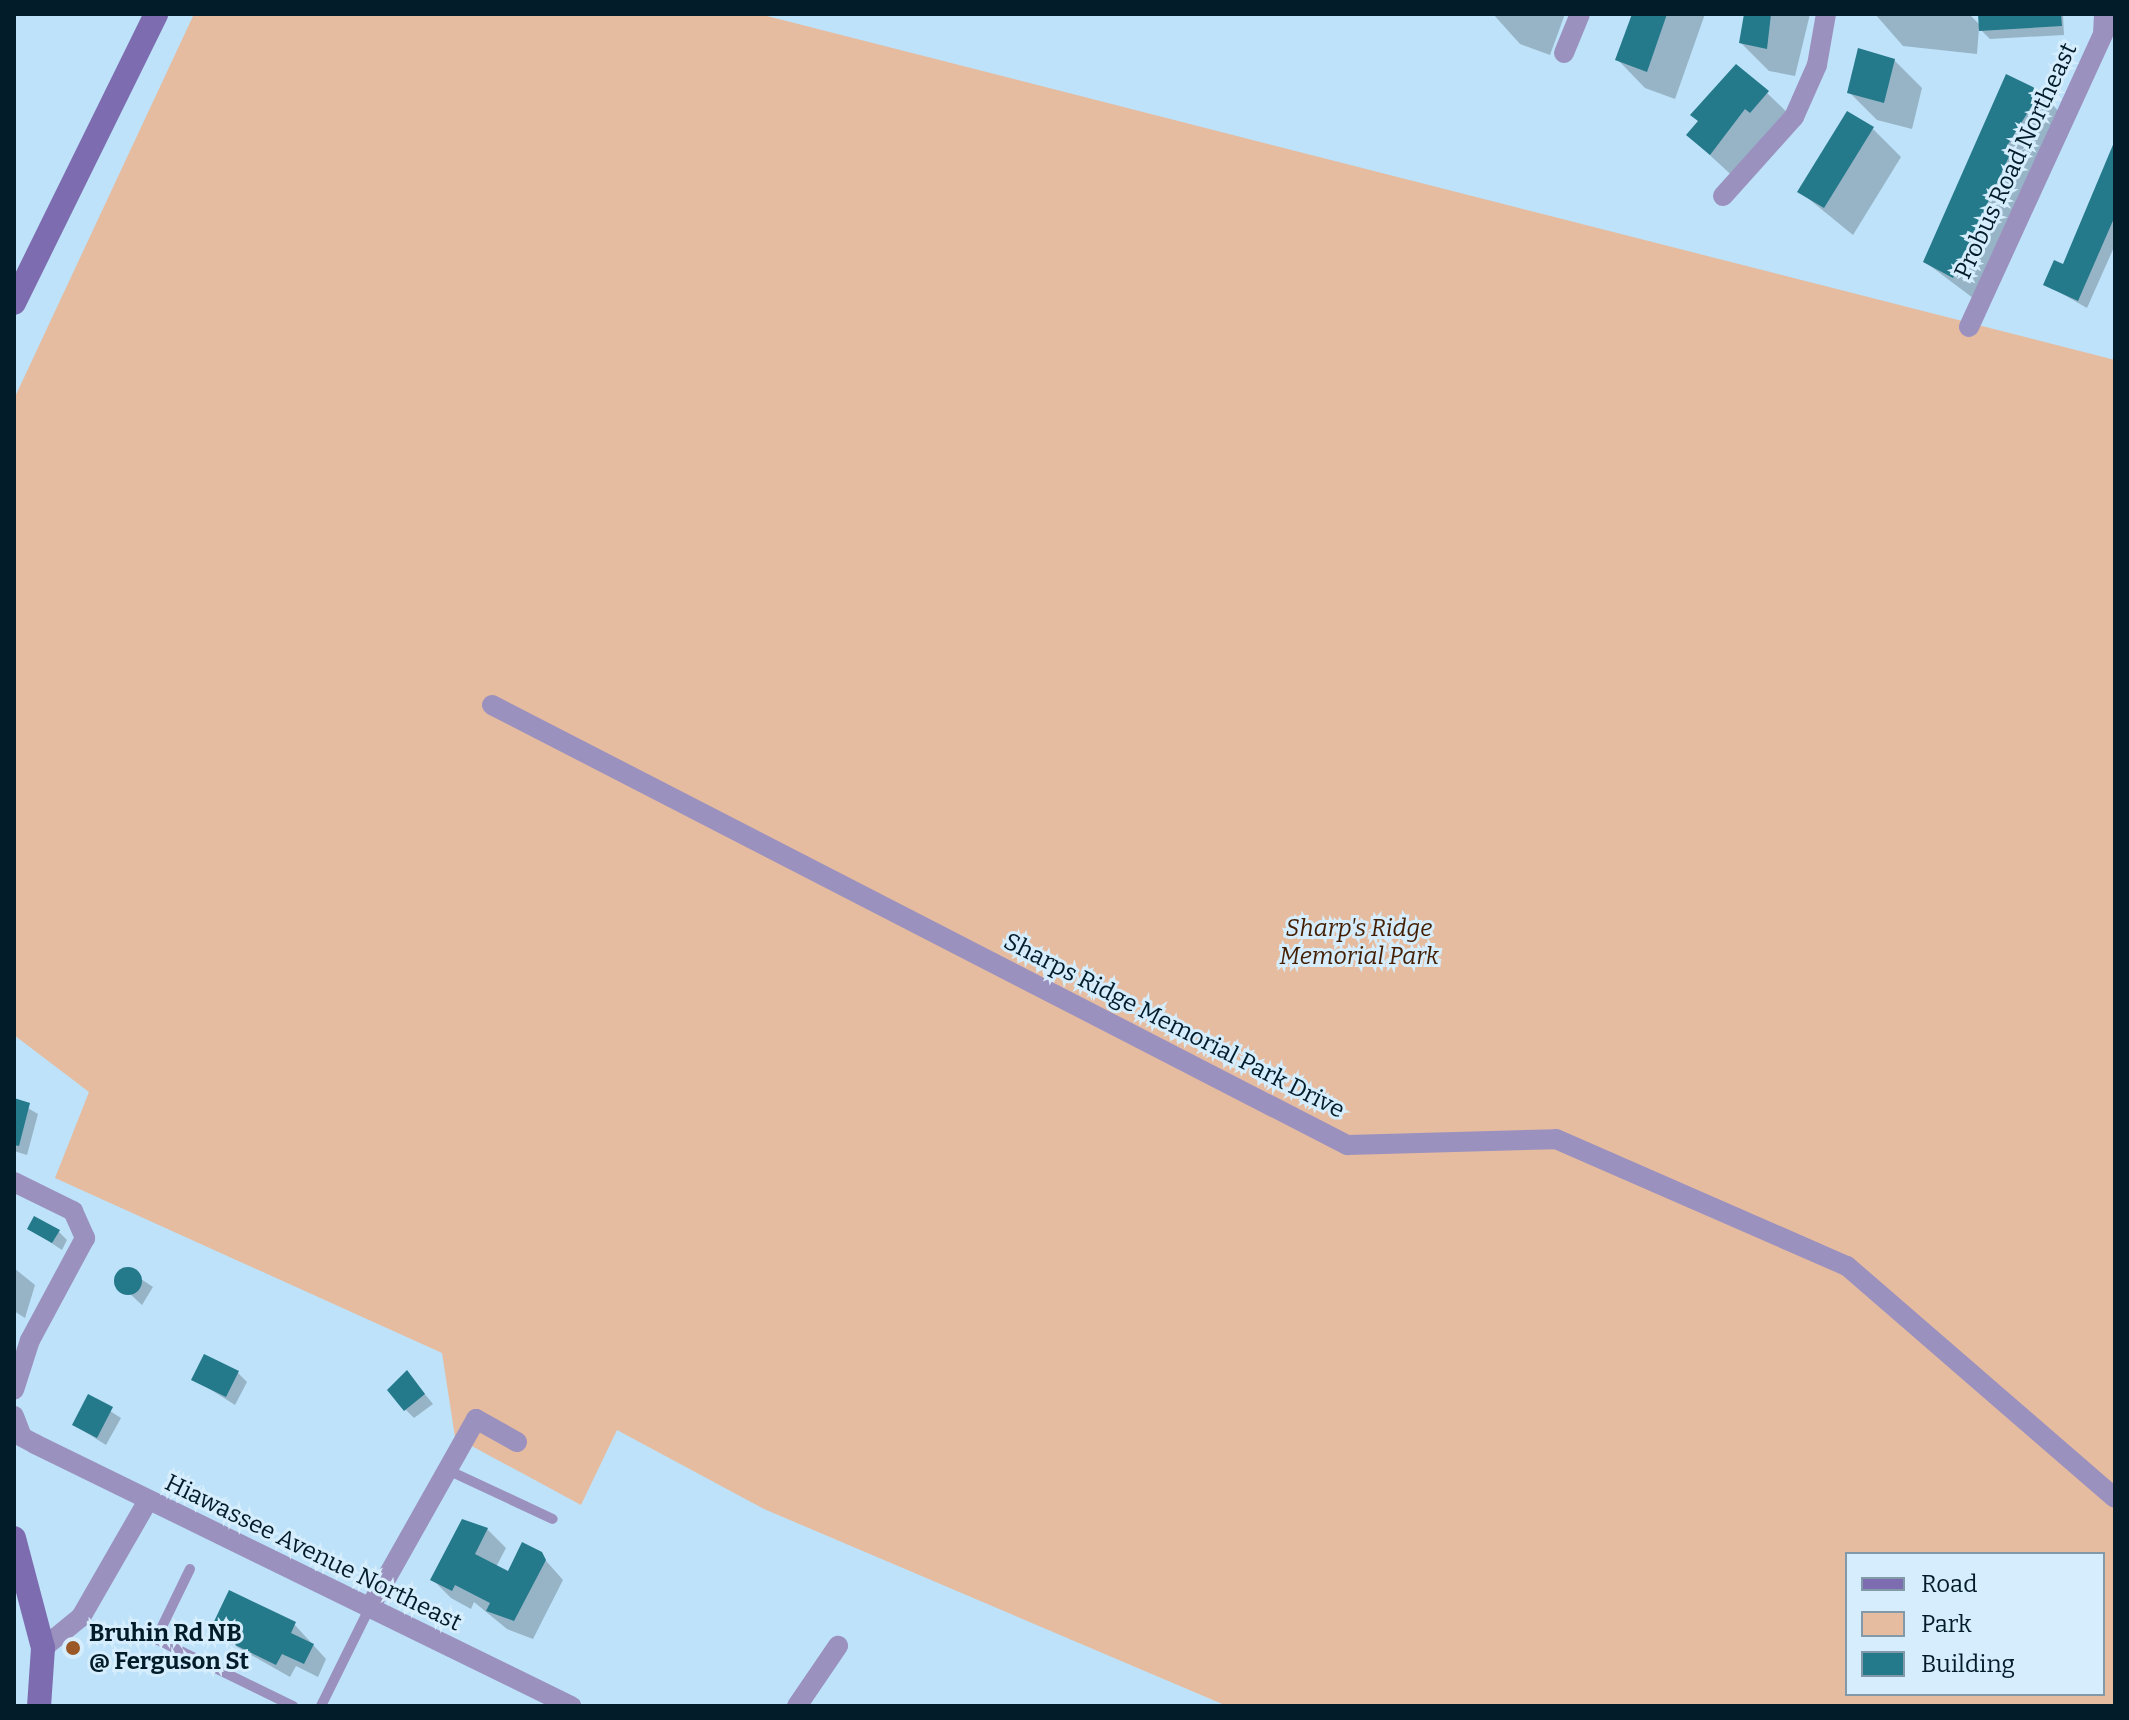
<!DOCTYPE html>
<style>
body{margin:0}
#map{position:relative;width:2129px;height:1720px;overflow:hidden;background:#bde2f9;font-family:Bitter,serif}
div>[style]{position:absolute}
.green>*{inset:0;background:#e6bca0}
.shadow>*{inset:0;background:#0003}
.building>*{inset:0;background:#24798b}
.round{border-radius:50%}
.lane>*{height:10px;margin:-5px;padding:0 5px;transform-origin:5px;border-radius:5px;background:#9b91bf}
.street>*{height:20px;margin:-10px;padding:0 10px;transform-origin:10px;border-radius:10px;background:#9b91bf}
.secondary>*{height:24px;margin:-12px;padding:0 12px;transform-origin:12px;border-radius:12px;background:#7d6caf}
.dots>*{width:22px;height:22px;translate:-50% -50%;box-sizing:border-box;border:4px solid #d5edfc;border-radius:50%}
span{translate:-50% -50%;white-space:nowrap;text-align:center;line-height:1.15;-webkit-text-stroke:6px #d5edfc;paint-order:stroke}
.street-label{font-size:24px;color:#031c2a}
.park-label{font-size:24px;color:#441e00;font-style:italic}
.poi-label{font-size:24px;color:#031c2a;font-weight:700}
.left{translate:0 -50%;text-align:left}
.frame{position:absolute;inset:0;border:16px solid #031c2a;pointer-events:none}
.legend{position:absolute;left:1845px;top:1552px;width:260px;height:144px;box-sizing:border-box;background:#d5edfc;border:2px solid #8199a8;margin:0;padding:10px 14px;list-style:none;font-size:24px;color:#031c2a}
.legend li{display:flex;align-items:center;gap:16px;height:40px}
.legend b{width:40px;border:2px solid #8199a8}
</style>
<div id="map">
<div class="green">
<i style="clip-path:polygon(evenodd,194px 14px,759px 14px,2115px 360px,2115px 1706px,1227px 1706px,764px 1509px,617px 1430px,581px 1505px,455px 1437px,442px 1353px,55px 1178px,89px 1092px,14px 1035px,14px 399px,194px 14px,1847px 1554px,2103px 1554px,2103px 1694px,1847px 1694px,1847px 1554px)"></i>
</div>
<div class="shadow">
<i style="clip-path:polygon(1493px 14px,1565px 14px,1550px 55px,1520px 44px)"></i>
<i style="clip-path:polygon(1634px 14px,1705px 14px,1675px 99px,1645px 88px,1617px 59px)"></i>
<i style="clip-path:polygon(1747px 14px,1810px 14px,1795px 76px,1769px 71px,1741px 43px)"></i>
<i style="clip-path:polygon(1875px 14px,1969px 14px,1982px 27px,1983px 14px,2063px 14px,2064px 35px,1990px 39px,1979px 28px,1977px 54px,1903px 46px)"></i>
<i style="clip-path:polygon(1894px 60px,1922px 88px,1912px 129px,1877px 120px,1849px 92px)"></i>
<i style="clip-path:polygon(2040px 92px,2067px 120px,1981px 304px,1925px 262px)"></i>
<i style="clip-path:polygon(1767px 93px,1795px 120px,1739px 182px,1688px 135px)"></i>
<i style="clip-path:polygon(1873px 129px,1901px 157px,1853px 235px,1799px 191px)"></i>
<i style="clip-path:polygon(2115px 167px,2115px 245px,2087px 308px,2045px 284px,2064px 267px)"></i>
<i style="clip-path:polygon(14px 1100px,38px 1114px,27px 1155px,14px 1151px)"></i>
<i style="clip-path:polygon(30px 1229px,58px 1231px,67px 1240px,62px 1250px)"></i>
<i style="clip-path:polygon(123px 1267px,153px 1287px,142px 1305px,116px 1281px)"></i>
<i style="clip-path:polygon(14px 1268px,35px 1285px,25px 1318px,14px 1311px)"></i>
<i style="clip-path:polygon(238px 1373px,247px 1382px,235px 1405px,194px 1379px)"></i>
<i style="clip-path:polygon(415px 1382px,433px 1404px,414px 1418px,405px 1409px)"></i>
<i style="clip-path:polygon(88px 1397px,121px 1418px,106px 1445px,74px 1425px)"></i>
<i style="clip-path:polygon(487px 1529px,506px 1548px,496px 1567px,508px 1574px,540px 1554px,563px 1580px,533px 1639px,507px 1629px,474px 1602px,471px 1609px,451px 1598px,433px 1580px)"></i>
<i style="clip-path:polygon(294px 1624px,326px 1659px,318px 1677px,296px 1666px,290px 1677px,211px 1632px)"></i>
</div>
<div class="building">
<i style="clip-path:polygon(1632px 14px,1667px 14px,1647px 72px,1615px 60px)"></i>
<i style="clip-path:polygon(1744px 14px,1771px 14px,1767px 49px,1739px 43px)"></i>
<i style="clip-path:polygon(1978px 14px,2061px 14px,2062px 26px,1979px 31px)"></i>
<i style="clip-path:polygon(1858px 48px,1895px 59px,1884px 103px,1847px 93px)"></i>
<i style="clip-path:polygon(1736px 64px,1769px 91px,1750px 113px,1745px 109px,1710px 155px,1686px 135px,1698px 121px,1690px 115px)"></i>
<i style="clip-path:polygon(2006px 74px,2041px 91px,2007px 146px,2013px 148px,1953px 278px,1923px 262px)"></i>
<i style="clip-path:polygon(1847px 111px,1874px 127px,1824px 208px,1797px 192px)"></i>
<i style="clip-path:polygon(2115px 140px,2115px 216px,2078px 301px,2043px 285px,2054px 260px,2063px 264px)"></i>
<i style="clip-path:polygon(14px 1098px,30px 1103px,19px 1146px,14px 1145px)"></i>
<i style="clip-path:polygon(34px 1216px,60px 1230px,52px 1243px,27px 1229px)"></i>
<i class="round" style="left:114px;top:1267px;width:28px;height:28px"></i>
<i style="clip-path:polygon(204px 1354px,239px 1371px,226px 1397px,191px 1380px)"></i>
<i style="clip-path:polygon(407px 1370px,425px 1394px,404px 1411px,387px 1390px)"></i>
<i style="clip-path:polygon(88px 1394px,113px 1407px,97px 1438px,72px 1425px)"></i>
<i style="clip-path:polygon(462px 1519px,488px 1528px,475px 1554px,508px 1571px,522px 1542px,542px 1552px,546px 1560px,514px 1621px,486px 1611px,490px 1603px,455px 1585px,452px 1591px,430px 1580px)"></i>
<i style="clip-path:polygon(229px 1590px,296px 1622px,291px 1633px,314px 1644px,304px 1664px,282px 1654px,276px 1665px,209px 1632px)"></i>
</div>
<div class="lane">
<i style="left:452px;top:1472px;width:111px;rotate:25deg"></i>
<i style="left:190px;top:1569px;width:78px;rotate:115.9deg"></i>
<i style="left:156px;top:1639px;width:153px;rotate:26.1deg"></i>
<i style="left:321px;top:1706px;width:108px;rotate:-63.7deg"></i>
</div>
<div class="street">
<i style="left:1564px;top:53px;width:42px;rotate:-67.7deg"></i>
<i style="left:1723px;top:196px;width:106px;rotate:-48.1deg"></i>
<i style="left:1794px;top:117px;width:57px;rotate:-66.1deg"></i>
<i style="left:1817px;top:65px;width:52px;rotate:-80deg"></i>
<i style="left:1969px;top:327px;width:322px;rotate:-65.4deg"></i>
<i style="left:2103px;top:34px;width:20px;rotate:-87deg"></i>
<i style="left:492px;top:705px;width:962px;rotate:27.23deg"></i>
<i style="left:1347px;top:1145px;width:209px;rotate:-1.6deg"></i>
<i style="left:1556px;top:1139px;width:318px;rotate:23.6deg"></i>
<i style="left:1847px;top:1266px;width:354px;rotate:40.9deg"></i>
<i style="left:14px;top:1182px;width:66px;rotate:26.2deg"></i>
<i style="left:73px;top:1211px;width:30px;rotate:66deg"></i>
<i style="left:85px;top:1238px;width:116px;rotate:118.3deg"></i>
<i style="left:30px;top:1340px;width:52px;rotate:107.7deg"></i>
<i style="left:14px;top:1416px;width:22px;rotate:69deg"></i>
<i style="left:22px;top:1437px;width:15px;rotate:28deg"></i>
<i style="left:35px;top:1444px;width:597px;rotate:26.05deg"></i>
<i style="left:369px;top:1609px;width:218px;rotate:-60.6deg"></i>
<i style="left:476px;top:1419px;width:47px;rotate:29.3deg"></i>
<i style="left:43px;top:1648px;width:49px;rotate:-39.2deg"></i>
<i style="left:81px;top:1617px;width:133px;rotate:-60.1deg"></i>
<i style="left:797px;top:1706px;width:73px;rotate:-55.7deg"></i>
</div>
<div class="secondary">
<i style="left:14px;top:303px;width:322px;rotate:-63.8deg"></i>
<i style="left:14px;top:1538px;width:114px;rotate:75.2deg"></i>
<i style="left:43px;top:1648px;width:58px;rotate:93.9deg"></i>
</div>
<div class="dots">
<i style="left:73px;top:1648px;background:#9b5826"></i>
</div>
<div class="street-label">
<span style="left:2016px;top:161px;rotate:-65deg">Probus Road Northeast</span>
<span style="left:1174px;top:1026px;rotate:27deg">Sharps Ridge Memorial Park Drive</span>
<span style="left:313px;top:1553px;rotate:26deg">Hiawassee Avenue Northeast</span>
</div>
<div class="park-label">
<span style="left:1359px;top:943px">Sharp's Ridge<br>Memorial Park</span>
</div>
<div class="poi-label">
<span class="left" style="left:89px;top:1648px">Bruhin Rd NB<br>@ Ferguson St</span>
</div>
<div class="frame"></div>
<ul class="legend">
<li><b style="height:10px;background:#7d6caf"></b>Road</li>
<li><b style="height:22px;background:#e6bca0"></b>Park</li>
<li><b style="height:22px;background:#24798b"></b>Building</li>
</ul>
</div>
